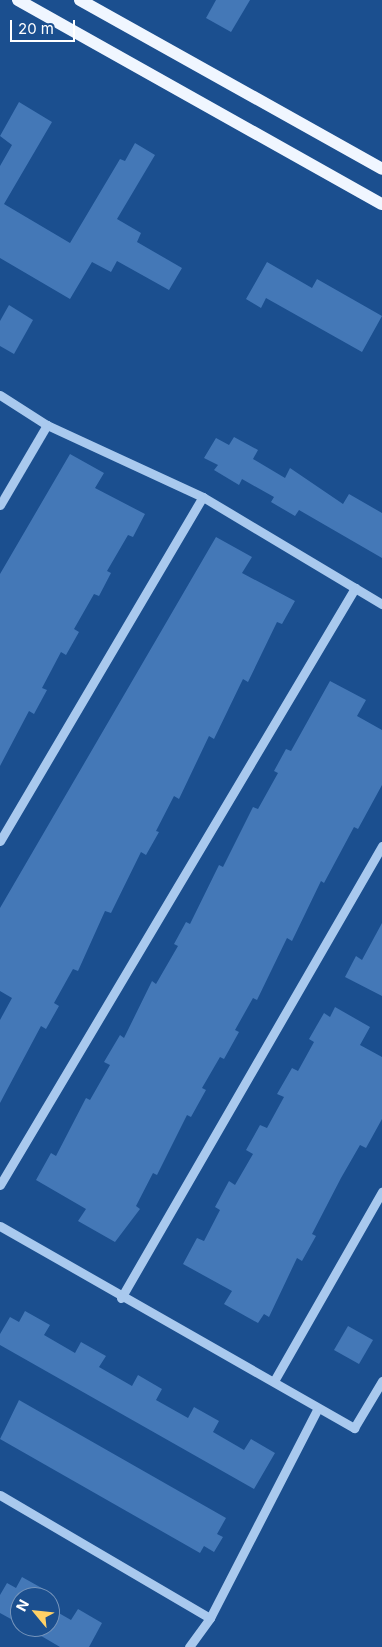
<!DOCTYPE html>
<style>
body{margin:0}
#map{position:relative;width:382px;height:1647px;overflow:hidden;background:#1b4f8f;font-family:Inter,sans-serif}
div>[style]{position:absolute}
.building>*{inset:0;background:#4478b7}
.minor>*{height:9px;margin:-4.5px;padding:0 4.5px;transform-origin:4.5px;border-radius:4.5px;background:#a9c9ee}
.major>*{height:12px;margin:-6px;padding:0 6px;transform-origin:6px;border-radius:6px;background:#f0f6ff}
span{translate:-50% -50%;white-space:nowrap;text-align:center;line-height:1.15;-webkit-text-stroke:4px #1b4f8f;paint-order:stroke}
.north{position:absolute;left:10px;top:1587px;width:50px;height:50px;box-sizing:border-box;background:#1b4f8f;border:1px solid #7695bc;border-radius:50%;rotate:298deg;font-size:14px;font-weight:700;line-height:20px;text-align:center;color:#fff}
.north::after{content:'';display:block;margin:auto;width:18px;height:22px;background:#ffd166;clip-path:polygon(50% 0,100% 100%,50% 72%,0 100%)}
.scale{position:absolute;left:10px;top:20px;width:65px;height:22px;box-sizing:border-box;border:2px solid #fff;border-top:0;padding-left:6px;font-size:15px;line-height:18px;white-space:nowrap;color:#fff;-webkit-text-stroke:4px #1b4f8f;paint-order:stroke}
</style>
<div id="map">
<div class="building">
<i style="clip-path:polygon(216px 0,250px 0,231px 32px,206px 18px)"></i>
<i style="clip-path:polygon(19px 102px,52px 122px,4px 204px,70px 243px,120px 159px,125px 161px,135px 143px,155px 155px,117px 219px,141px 233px,137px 242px,182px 268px,169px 290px,117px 261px,111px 272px,92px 262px,70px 299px,0 258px,0 166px,12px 145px,0 136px)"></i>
<i style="clip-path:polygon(267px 262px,312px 288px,317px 279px,382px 316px,362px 352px,266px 298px,261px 308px,246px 299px)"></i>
<i style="clip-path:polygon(9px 305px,33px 320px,14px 354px,0 346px,0 321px)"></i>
<i style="clip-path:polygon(234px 437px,258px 450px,253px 459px,285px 478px,290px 468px,343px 504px,349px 494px,382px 513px,382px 558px,299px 510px,295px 516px,271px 502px,274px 497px,242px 479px,239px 485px,214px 470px,218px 465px,204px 458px,216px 438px,229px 445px)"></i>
<i style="clip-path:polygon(70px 454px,104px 473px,95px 488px,145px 514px,133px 537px,128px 535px,107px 571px,111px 573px,99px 596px,94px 594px,74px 629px,79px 632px,66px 655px,61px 652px,42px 688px,47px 690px,34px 714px,29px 711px,0 766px,0 574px)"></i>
<i style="clip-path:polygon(216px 537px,252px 557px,242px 573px,295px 601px,282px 624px,277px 622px,248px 682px,243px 679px,214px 739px,209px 736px,179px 799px,174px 796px,156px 831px,159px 832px,146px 855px,141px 852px,111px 913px,105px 911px,78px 971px,73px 969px,54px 1003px,59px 1006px,46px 1029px,41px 1026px,0 1103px,0 1020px,12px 998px,0 991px,0 908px)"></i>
<i style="clip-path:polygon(330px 681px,366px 700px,357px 716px,382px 730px,382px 785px,358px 829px,354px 827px,324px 883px,321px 881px,292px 941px,287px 938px,257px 1000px,253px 998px,235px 1030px,239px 1032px,224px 1059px,220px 1057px,202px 1088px,206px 1090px,191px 1117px,187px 1115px,157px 1175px,153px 1173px,136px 1206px,140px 1209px,115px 1242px,78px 1221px,86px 1209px,36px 1180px,51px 1153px,56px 1156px,86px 1098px,90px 1100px,110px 1065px,104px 1062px,120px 1035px,124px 1038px,152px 981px,156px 984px,178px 946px,174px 944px,186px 922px,190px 924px,219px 865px,223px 867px,253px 807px,258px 809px,278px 773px,274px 771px,286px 749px,291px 751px)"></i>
<i style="clip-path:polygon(382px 923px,382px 996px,345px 977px,356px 956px,362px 960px)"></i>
<i style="clip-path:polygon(335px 1007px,370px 1027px,360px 1045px,382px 1057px,382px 1119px,366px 1148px,360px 1145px,341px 1178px,312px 1234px,316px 1236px,302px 1261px,297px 1258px,269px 1317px,264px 1314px,258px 1323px,224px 1304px,232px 1291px,183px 1264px,197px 1238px,204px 1241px,220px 1210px,215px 1207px,229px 1181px,235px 1185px,253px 1154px,246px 1150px,260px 1125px,267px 1128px,284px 1097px,277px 1094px,292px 1068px,298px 1071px,314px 1042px,309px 1039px,324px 1013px,330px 1017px)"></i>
<i style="clip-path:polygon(25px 1311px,50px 1325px,44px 1335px,75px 1353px,81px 1342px,106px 1356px,99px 1367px,132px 1386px,138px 1375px,162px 1389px,156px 1400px,188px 1418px,194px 1407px,219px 1421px,213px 1432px,244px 1450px,251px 1439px,275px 1453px,254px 1489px,0 1345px,0 1334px,10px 1317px,19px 1322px)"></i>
<i style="clip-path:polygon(348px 1326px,373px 1340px,359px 1364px,334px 1350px)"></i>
<i style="clip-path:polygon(19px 1400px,226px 1518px,217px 1534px,223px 1537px,214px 1552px,204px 1546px,200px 1553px,0 1439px)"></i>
<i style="clip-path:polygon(22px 1577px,47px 1591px,43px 1597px,20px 1597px,20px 1624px,0 1613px,0 1595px,7px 1583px,16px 1588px)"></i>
<i style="clip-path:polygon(50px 1608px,71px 1620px,78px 1609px,102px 1623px,89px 1647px,60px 1647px,26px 1627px,50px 1627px)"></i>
</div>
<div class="minor">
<i style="left:0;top:395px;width:56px;rotate:32.6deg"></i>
<i style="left:47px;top:425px;width:172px;rotate:24.8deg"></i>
<i style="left:203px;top:497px;width:209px;rotate:30.9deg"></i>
<i style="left:0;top:505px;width:93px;rotate:-59.6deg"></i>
<i style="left:0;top:841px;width:399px;rotate:-59.5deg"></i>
<i style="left:0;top:1185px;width:695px;rotate:-59.26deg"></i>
<i style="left:0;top:1226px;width:408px;rotate:29.7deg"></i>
<i style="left:354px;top:1428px;width:55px;rotate:-59.2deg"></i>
<i style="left:121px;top:1298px;width:522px;rotate:-60deg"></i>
<i style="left:274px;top:1381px;width:218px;rotate:-60.3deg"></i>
<i style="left:0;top:1495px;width:243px;rotate:30.4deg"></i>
<i style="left:189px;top:1647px;width:36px;rotate:-54deg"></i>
<i style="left:210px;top:1618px;width:236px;rotate:-62.8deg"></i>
</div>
<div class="major">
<i style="left:18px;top:0;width:417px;rotate:29.3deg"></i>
<i style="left:80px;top:0;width:346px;rotate:29.2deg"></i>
</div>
<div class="north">N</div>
<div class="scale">20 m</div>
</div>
